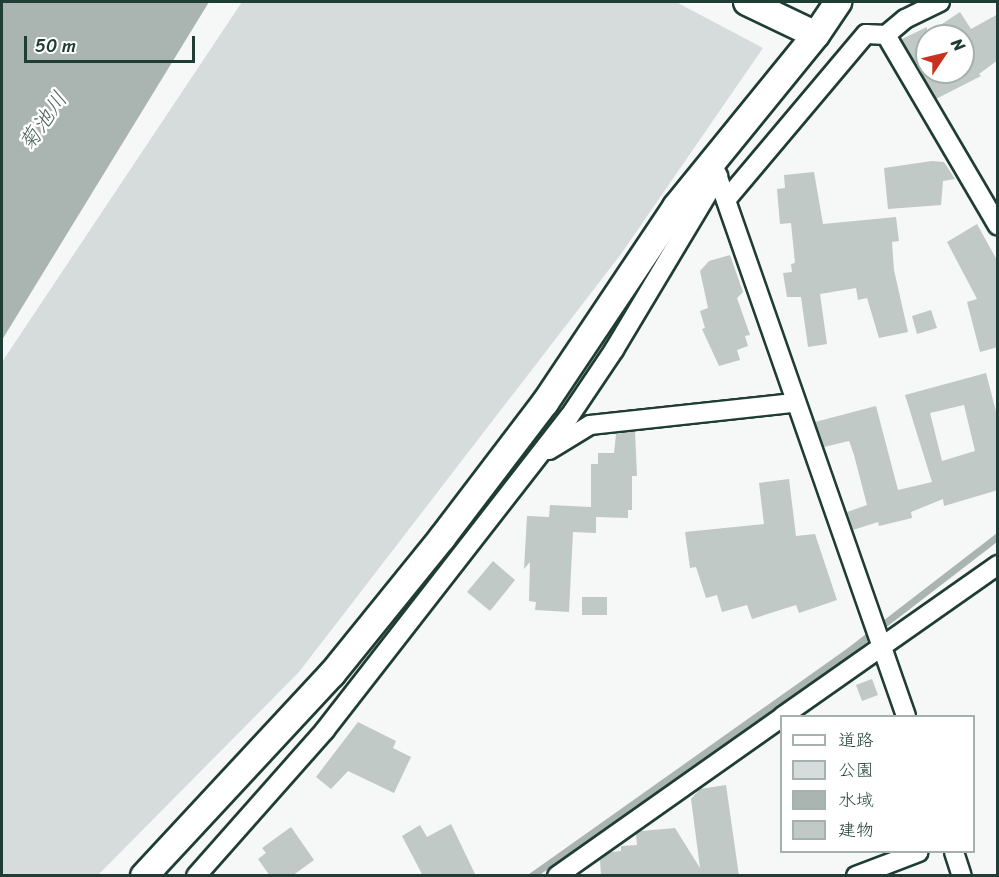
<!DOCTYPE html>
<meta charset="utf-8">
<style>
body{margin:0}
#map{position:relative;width:999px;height:877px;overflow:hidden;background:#f6f7f7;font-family:Sriracha,"Klee One",sans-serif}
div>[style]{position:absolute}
.green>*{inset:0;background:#d6dcdb}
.water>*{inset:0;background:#aab5b1}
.stream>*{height:7px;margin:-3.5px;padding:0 3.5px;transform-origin:3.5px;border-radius:3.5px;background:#aab5b1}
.building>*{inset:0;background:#c0c9c6}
.roads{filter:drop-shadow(2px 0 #1f3d34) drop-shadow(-2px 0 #1f3d34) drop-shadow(0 2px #1f3d34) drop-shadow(0 -2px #1f3d34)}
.street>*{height:18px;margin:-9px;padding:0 9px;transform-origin:9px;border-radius:9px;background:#fff}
.secondary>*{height:26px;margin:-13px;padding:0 13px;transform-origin:13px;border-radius:13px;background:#fff}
span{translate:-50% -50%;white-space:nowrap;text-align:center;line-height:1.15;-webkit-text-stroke:5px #fff;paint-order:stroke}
.water-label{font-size:22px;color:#49615a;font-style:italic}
.frame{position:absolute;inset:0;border:3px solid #1f3d34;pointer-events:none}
.legend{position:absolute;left:780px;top:715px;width:195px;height:138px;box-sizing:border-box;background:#fff;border:2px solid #a5b1ae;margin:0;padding:8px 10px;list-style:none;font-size:18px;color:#1f3d34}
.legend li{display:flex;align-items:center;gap:12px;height:30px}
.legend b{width:30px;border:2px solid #a5b1ae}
.north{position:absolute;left:915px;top:24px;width:60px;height:60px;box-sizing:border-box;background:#fff;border:2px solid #a5b1ae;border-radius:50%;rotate:55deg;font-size:16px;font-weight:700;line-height:24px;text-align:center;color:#1f3d34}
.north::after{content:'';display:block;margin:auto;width:21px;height:27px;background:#c8321e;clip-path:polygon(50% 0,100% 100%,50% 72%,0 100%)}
.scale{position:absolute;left:24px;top:36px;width:171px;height:27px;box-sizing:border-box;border:3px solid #1f3d34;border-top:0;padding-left:8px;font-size:18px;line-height:21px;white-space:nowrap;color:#1f3d34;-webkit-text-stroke:4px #fff;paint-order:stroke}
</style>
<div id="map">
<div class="green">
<i style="clip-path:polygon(242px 2px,676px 2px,763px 48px,621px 254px,299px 672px,98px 875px,2px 875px,2px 362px)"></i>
</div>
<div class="water">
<i style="clip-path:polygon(2px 2px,209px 2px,2px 340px)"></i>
</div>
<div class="stream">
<i style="left:531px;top:876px;width:386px;rotate:-35.3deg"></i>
<i style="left:846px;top:653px;width:192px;rotate:-37.6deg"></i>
</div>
<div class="building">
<i style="clip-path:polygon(960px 12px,971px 29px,998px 14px,998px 60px,979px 74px,981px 76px,936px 99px,921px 72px,963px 72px,963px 36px,927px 36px,927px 56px,915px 62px,902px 39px,927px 27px,927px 34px)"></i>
<i style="clip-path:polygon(932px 161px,944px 162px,955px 179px,943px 181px,941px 205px,888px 209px,884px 168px)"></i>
<i style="clip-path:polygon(814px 172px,823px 224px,896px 217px,899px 241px,892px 242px,894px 270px,908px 332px,879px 338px,867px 298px,858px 300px,856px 288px,820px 294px,827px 344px,808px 347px,801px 297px,787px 297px,783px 273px,792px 272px,791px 264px,795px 263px,791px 223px,780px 224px,777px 189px,785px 188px,784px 175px)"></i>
<i style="clip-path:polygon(977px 224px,998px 262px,998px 347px,980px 352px,967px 302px,977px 299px,947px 242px)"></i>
<i style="clip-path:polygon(730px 255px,743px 292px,737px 298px,750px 335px,745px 336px,748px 346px,737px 350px,740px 360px,719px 366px,702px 329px,705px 328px,700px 311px,708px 308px,700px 271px,709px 261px)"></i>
<i style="clip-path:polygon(931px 310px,937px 328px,917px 334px,912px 316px)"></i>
<i style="clip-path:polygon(evenodd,986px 373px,998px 419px,998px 490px,944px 506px,943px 499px,911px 512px,912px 518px,879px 526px,878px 522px,853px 530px,847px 512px,867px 505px,854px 455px,849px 441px,824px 447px,815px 422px,876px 406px,898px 490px,932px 482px,905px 395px,986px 373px,964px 405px,975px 451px,942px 461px,930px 413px,964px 405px)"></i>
<i style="clip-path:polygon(635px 431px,637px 476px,632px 476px,632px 510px,628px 510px,628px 518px,596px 517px,596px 533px,573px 532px,569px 612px,535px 610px,536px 602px,529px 601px,530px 562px,524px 569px,527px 516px,549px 517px,550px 505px,591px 507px,591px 464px,598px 464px,598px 453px,614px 453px,616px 434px)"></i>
<i style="clip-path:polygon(789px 479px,796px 536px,815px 534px,837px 600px,799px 613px,796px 605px,752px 619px,747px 605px,722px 612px,717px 595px,706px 598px,696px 567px,690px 568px,685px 532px,764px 524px,759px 483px)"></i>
<i style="clip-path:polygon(493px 561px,515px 580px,490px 611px,467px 592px)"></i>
<i style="clip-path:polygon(582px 597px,607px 597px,607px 615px,582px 615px)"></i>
<i style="clip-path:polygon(872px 679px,878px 695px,862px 701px,856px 685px)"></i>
<i style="clip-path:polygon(358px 722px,396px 741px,393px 748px,411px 757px,394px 793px,348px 771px,331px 789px,316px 777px)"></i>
<i style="clip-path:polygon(726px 785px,739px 876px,601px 876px,600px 860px,611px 852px,621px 851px,621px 846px,637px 845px,636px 834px,641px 831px,675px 828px,700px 868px,691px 799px,700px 789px)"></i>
<i style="clip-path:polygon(451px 824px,476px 876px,423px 876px,402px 836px,420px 825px,427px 837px)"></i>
<i style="clip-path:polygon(291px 827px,314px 860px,292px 876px,270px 876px,258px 859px,266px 853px,262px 848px)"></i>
</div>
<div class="roads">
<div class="street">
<i style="left:886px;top:35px;width:221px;rotate:59.6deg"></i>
<i style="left:715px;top:169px;width:579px;rotate:70.75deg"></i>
<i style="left:726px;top:200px;width:217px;rotate:-49.9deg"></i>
<i style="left:866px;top:34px;width:20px;rotate:3deg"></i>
<i style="left:886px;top:35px;width:25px;rotate:-40deg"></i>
<i style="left:905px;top:19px;width:39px;rotate:-26deg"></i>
<i style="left:549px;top:450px;width:48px;rotate:-31.4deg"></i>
<i style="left:590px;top:425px;width:205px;rotate:-6.2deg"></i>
<i style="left:783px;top:716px;width:263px;rotate:-35.1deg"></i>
<i style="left:954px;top:852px;width:25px;rotate:72deg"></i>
<i style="left:196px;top:876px;width:195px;rotate:-48.5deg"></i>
<i style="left:325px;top:730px;width:397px;rotate:-52.1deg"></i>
<i style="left:569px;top:417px;width:81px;rotate:-56.1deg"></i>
<i style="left:614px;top:350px;width:203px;rotate:-59.1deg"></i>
<i style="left:557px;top:876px;width:276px;rotate:-35.2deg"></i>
<i style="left:856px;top:876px;width:67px;rotate:-20.9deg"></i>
</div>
<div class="secondary">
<i style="left:747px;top:2px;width:76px;rotate:25.6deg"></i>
<i style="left:144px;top:876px;width:276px;rotate:-47.1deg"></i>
<i style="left:332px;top:674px;width:175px;rotate:-51deg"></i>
<i style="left:442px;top:538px;width:170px;rotate:-52.7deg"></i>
<i style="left:545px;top:403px;width:236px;rotate:-56.2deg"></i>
<i style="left:676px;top:207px;width:222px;rotate:-50.9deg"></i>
<i style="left:816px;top:35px;width:40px;rotate:-56deg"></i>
</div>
</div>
<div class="water-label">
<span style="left:43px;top:121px;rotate:-55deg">菊池川</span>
</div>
<div class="frame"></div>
<ul class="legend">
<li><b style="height:8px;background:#fff"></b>道路</li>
<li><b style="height:16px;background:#d6dcdb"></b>公園</li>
<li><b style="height:16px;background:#aab5b1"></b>水域</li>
<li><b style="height:16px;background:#c0c9c6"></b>建物</li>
</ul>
<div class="north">N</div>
<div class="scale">50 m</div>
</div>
